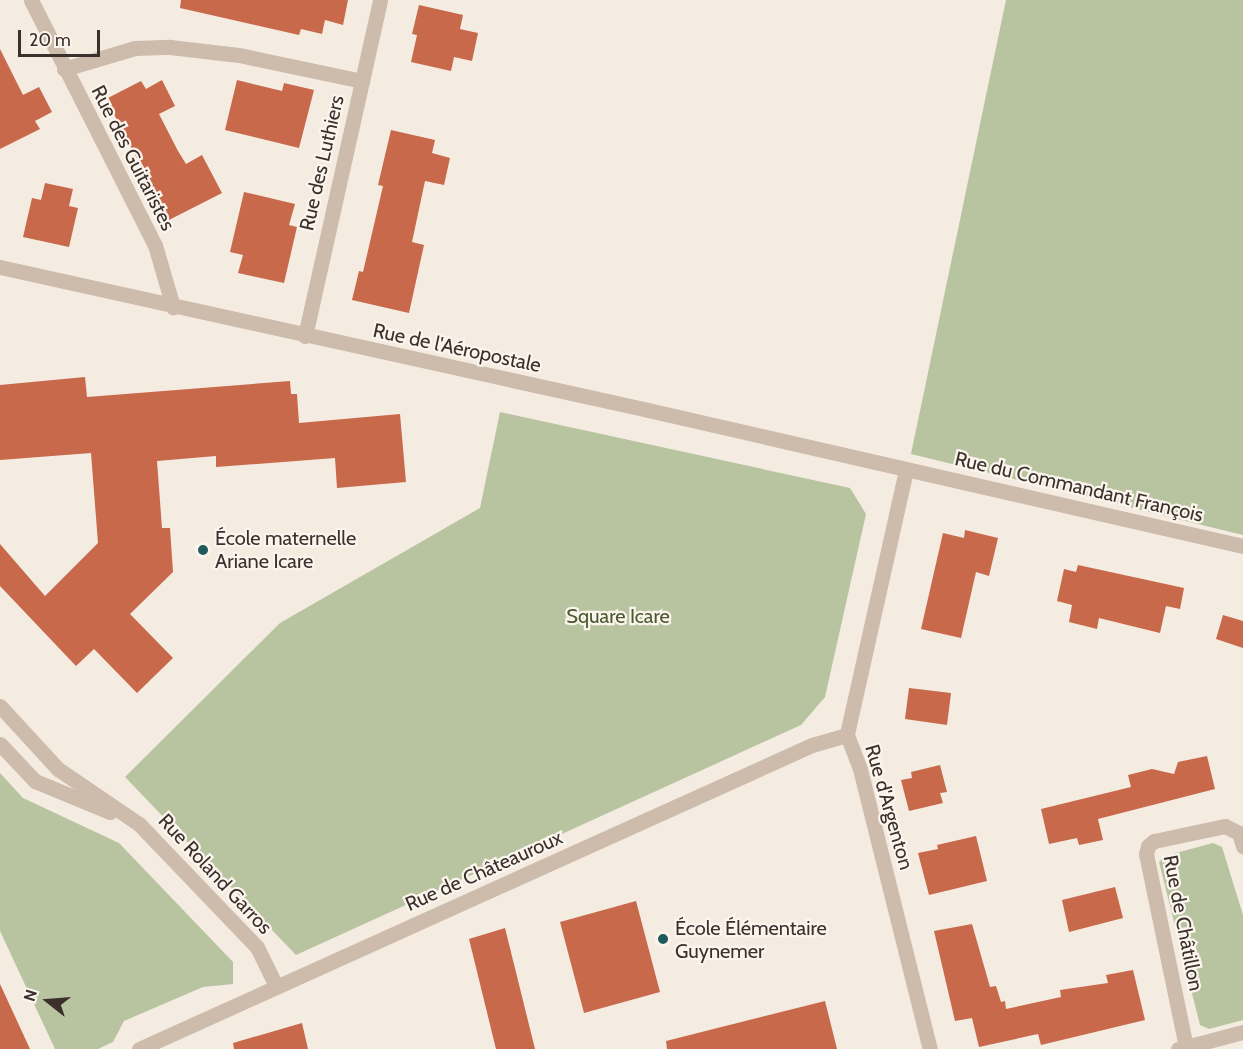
<!DOCTYPE html>
<meta charset="utf-8">
<style>
body{margin:0}
#map{position:relative;width:1243px;height:1049px;overflow:hidden;background:#f4ebe1;font-family:Cabin,sans-serif}
div>[style]{position:absolute}
.green>*{inset:0;background:#b8c4a0}
.building>*{inset:0;background:#c8694b}
.street>*{height:15px;margin:-7.5px;padding:0 7.5px;transform-origin:7.5px;border-radius:7.5px;background:#cdbbac}
.dots>*{width:16px;height:16px;translate:-50% -50%;box-sizing:border-box;border:3px solid #fbf5ee;border-radius:50%}
span{translate:-50% -50%;white-space:nowrap;text-align:center;line-height:1.15;-webkit-text-stroke:4.5px #fbf5ee;paint-order:stroke}
.street-label{font-size:20px;color:#3b302b}
.poi-label{font-size:20px;color:#3b302b}
.left{translate:0 -50%;text-align:left}
.park-label{font-size:20px;color:#4a5a2e}
.north{position:absolute;left:18px;top:971px;width:60px;height:60px;-webkit-text-stroke:4px #fbf5ee;paint-order:stroke;rotate:287deg;font-size:16px;font-weight:700;line-height:24px;text-align:center;color:#3b302b}
.north::after{content:'';display:block;margin:auto;width:21px;height:27px;background:#3b302b;clip-path:polygon(50% 0,100% 100%,50% 72%,0 100%)}
.scale{position:absolute;left:18px;top:30px;width:82px;height:27px;box-sizing:border-box;border:3px solid #3b302b;border-top:0;padding-left:8px;font-size:18px;line-height:21px;white-space:nowrap;color:#3b302b;-webkit-text-stroke:4px #fbf5ee;paint-order:stroke}
</style>
<div id="map">
<div class="green">
<i style="clip-path:polygon(1006px 0,1243px 0,1243px 535px,911px 454px)"></i>
<i style="clip-path:polygon(500px 412px,850px 488px,866px 514px,825px 697px,801px 725px,296px 955px,125px 777px,280px 623px,480px 508px)"></i>
<i style="clip-path:polygon(0 773px,23px 798px,119px 843px,233px 962px,233px 984px,203px 987px,124px 1021px,113px 1042px,98px 1049px,55px 1049px,0 931px)"></i>
<i style="clip-path:polygon(1213px 843px,1222px 847px,1243px 915px,1243px 1020px,1209px 1029px,1200px 1025px,1159px 862px,1165px 856px)"></i>
</div>
<div class="building">
<i style="clip-path:polygon(181px 0,348px 0,343px 25px,325px 20px,322px 34px,301px 29px,299px 35px,180px 8px)"></i>
<i style="clip-path:polygon(419px 5px,463px 15px,460px 29px,478px 33px,472px 61px,454px 57px,451px 71px,411px 62px,417px 35px,412px 34px)"></i>
<i style="clip-path:polygon(0 49px,23px 95px,39px 87px,52px 112px,35px 121px,40px 129px,0 149px)"></i>
<i style="clip-path:polygon(162px 80px,175px 106px,159px 114px,178px 151px,186px 164px,202px 155px,222px 193px,169px 220px,106px 99px,141px 81px,146px 89px)"></i>
<i style="clip-path:polygon(237px 80px,282px 91px,284px 83px,314px 90px,299px 148px,225px 130px)"></i>
<i style="clip-path:polygon(391px 130px,435px 140px,432px 153px,450px 158px,444px 185px,425px 181px,412px 242px,424px 245px,409px 313px,352px 300px,359px 271px,363px 272px,383px 186px,378px 185px)"></i>
<i style="clip-path:polygon(45px 183px,73px 189px,69px 206px,78px 208px,69px 247px,23px 237px,32px 198px,41px 200px)"></i>
<i style="clip-path:polygon(244px 192px,295px 204px,289px 225px,297px 227px,284px 283px,238px 273px,243px 255px,230px 252px)"></i>
<i style="clip-path:polygon(85px 377px,87px 397px,290px 381px,291px 394px,297px 394px,299px 423px,400px 414px,406px 482px,337px 488px,335px 458px,216px 467px,216px 456px,157px 461px,162px 528px,170px 528px,173px 572px,130px 614px,173px 658px,137px 693px,94px 649px,76px 666px,0 586px,0 544px,45px 596px,98px 543px,91px 453px,0 460px,0 385px)"></i>
<i style="clip-path:polygon(965px 530px,998px 538px,989px 576px,976px 572px,961px 638px,921px 629px,943px 533px,964px 538px)"></i>
<i style="clip-path:polygon(1078px 565px,1184px 588px,1180px 609px,1166px 606px,1160px 633px,1099px 618px,1097px 629px,1069px 622px,1072px 605px,1057px 601px,1064px 569px,1076px 572px)"></i>
<i style="clip-path:polygon(1223px 615px,1243px 621px,1243px 648px,1216px 639px)"></i>
<i style="clip-path:polygon(909px 688px,951px 693px,947px 725px,905px 719px)"></i>
<i style="clip-path:polygon(1207px 756px,1215px 789px,1098px 819px,1103px 840px,1079px 845px,1077px 838px,1049px 844px,1041px 809px,1131px 787px,1128px 775px,1152px 769px,1174px 774px,1178px 762px)"></i>
<i style="clip-path:polygon(940px 765px,947px 792px,940px 793px,943px 803px,909px 811px,901px 780px,912px 778px,911px 772px)"></i>
<i style="clip-path:polygon(976px 836px,987px 881px,929px 895px,918px 853px,938px 849px,937px 845px)"></i>
<i style="clip-path:polygon(1115px 887px,1123px 918px,1069px 932px,1062px 900px)"></i>
<i style="clip-path:polygon(636px 901px,660px 992px,584px 1013px,560px 922px)"></i>
<i style="clip-path:polygon(972px 924px,990px 987px,996px 986px,1001px 1002px,1005px 1001px,1006px 1009px,1061px 997px,1060px 990px,1108px 983px,1106px 975px,1133px 970px,1145px 1020px,1041px 1045px,1038px 1034px,979px 1047px,972px 1018px,955px 1021px,934px 931px)"></i>
<i style="clip-path:polygon(505px 928px,535px 1049px,496px 1049px,469px 939px)"></i>
<i style="clip-path:polygon(0 984px,30px 1049px,0 1049px)"></i>
<i style="clip-path:polygon(825px 1001px,837px 1049px,667px 1049px,666px 1041px)"></i>
<i style="clip-path:polygon(302px 1023px,308px 1049px,234px 1049px,233px 1043px)"></i>
</div>
<div class="street">
<i style="left:31px;top:0;width:275px;rotate:63.2deg"></i>
<i style="left:155px;top:245px;width:65px;rotate:73.8deg"></i>
<i style="left:64px;top:69px;width:74px;rotate:-16.5deg"></i>
<i style="left:135px;top:48px;width:35px;rotate:-2deg"></i>
<i style="left:170px;top:47px;width:69px;rotate:6.6deg"></i>
<i style="left:239px;top:55px;width:126px;rotate:11.9deg"></i>
<i style="left:0;top:267px;width:664px;rotate:12.44deg"></i>
<i style="left:648px;top:410px;width:610px;rotate:12.88deg"></i>
<i style="left:305px;top:336px;width:344px;rotate:-77.4deg"></i>
<i style="left:906px;top:470px;width:271px;rotate:102.6deg"></i>
<i style="left:847px;top:735px;width:36px;rotate:69deg"></i>
<i style="left:860px;top:769px;width:289px;rotate:76deg"></i>
<i style="left:0;top:706px;width:86px;rotate:47.4deg"></i>
<i style="left:58px;top:769px;width:98px;rotate:34.2deg"></i>
<i style="left:139px;top:824px;width:170px;rotate:46.2deg"></i>
<i style="left:257px;top:947px;width:43px;rotate:64deg"></i>
<i style="left:0;top:744px;width:51px;rotate:46.6deg"></i>
<i style="left:35px;top:781px;width:81px;rotate:22.5deg"></i>
<i style="left:1186px;top:1047px;width:197px;rotate:-101.7deg"></i>
<i style="left:1146px;top:854px;width:8px;rotate:-76deg"></i>
<i style="left:1148px;top:846px;width:8px;rotate:-40deg"></i>
<i style="left:1154px;top:841px;width:73px;rotate:-11.9deg"></i>
<i style="left:1225px;top:826px;width:16px;rotate:27deg"></i>
<i style="left:1239px;top:833px;width:14px;rotate:73deg"></i>
<i style="left:139px;top:1049px;width:738px;rotate:-24.31deg"></i>
<i style="left:812px;top:745px;width:36px;rotate:-16deg"></i>
<i style="left:1178px;top:1049px;width:67px;rotate:-14.7deg"></i>
</div>
<div class="dots">
<i style="left:203px;top:550px;background:#1f5a5e"></i>
<i style="left:663px;top:939px;background:#1f5a5e"></i>
</div>
<div class="street-label">
<span style="left:133px;top:158px;rotate:63deg">Rue des Guitaristes</span>
<span style="left:322px;top:163px;rotate:-77deg">Rue des Luthiers</span>
<span style="left:457px;top:348px;rotate:12deg">Rue de l'Aéropostale</span>
<span style="left:1079px;top:487px;rotate:13deg">Rue du Commandant François</span>
<span style="left:889px;top:807px;rotate:74deg">Rue d'Argenton</span>
<span style="left:484px;top:871px;rotate:-24deg">Rue de Châteauroux</span>
<span style="left:215px;top:874px;rotate:47deg">Rue Roland Garros</span>
<span style="left:1183px;top:923px;rotate:79deg">Rue de Châtillon</span>
</div>
<div class="poi-label">
<span class="left" style="left:215px;top:550px">École maternelle<br>Ariane Icare</span>
<span class="left" style="left:675px;top:940px">École Élémentaire<br>Guynemer</span>
</div>
<div class="park-label">
<span style="left:618px;top:616px">Square Icare</span>
</div>
<div class="north">N</div>
<div class="scale">20 m</div>
</div>
